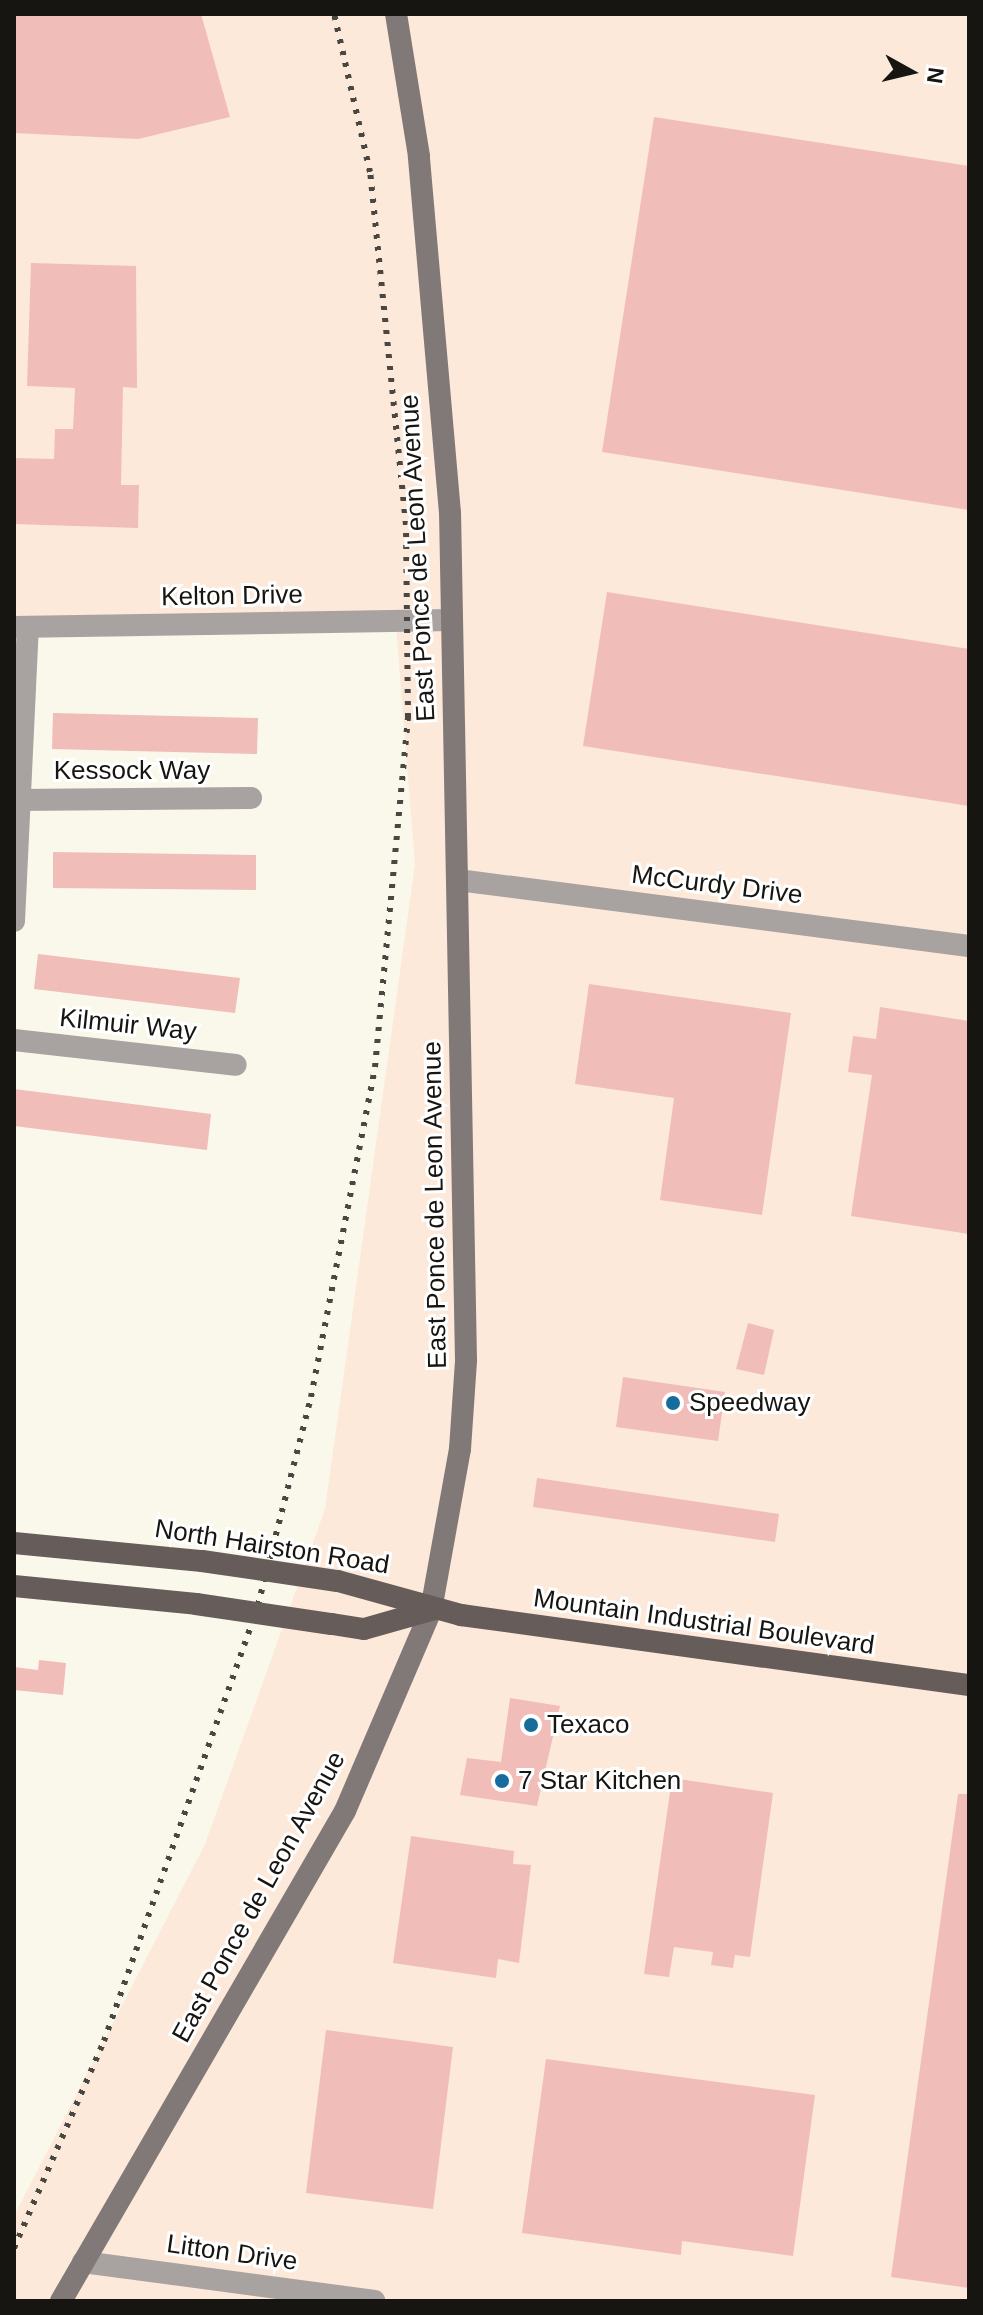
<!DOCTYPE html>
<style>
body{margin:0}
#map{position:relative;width:983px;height:2315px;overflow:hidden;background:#faf8eb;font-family:Arial,sans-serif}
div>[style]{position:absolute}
.industrial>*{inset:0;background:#fde9d9}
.building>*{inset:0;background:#f0bdb8}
.minor>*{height:22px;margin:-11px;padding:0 11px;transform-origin:11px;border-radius:11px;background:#a8a2a0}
.secondary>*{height:22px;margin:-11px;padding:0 11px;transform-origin:11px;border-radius:11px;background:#817977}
.primary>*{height:22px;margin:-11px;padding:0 11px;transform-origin:11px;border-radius:11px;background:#665c5a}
.rail>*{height:6px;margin-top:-3px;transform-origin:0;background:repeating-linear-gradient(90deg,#484741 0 4px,transparent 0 12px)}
.primary-bridge>*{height:22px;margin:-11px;padding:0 11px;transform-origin:11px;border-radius:11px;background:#665c5a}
.dots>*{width:22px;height:22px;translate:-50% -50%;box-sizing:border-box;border:4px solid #fff;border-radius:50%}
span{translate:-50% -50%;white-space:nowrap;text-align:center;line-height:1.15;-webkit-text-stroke:6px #fff;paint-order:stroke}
.street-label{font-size:26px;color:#161511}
.poi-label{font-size:26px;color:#161511}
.left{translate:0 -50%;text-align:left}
.frame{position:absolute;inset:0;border:16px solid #161511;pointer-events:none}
.north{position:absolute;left:871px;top:32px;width:80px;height:80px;-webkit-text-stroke:6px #fff;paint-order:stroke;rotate:98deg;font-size:22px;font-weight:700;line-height:32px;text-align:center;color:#161511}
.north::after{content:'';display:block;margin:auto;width:28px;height:36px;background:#161511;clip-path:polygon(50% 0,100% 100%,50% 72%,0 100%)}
</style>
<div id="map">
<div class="industrial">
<i style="clip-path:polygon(14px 14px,969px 14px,969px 2301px,14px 2301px,14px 2216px,205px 1844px,325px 1509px,415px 864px,395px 613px,14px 619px)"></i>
</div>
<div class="building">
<i style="clip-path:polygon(14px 14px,201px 14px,230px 117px,138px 139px,14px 133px)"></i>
<i style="clip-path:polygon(654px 117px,969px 166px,969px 510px,602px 452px)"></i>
<i style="clip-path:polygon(31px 263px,136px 266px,137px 388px,123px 387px,121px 485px,139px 485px,138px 528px,14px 524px,14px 458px,54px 459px,55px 429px,73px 429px,75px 388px,27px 386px)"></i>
<i style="clip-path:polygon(607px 592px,969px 649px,969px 806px,583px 746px)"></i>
<i style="clip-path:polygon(53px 713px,258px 718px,257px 754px,52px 749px)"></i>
<i style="clip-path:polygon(53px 852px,256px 855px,256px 890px,53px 888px)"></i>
<i style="clip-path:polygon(38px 954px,240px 978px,235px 1013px,34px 989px)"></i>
<i style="clip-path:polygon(589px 984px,791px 1013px,762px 1215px,660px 1200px,674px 1098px,575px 1084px)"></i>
<i style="clip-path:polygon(880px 1007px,969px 1021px,969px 1234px,851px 1216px,872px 1075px,848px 1072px,853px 1036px,876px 1039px)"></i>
<i style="clip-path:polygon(14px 1089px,211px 1114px,207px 1150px,14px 1126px)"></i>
<i style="clip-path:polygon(748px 1323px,774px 1330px,764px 1375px,736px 1369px)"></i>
<i style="clip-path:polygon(623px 1377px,725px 1392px,718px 1441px,616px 1427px)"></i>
<i style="clip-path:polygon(537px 1478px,779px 1514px,775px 1542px,533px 1507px)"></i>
<i style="clip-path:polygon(39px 1660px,66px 1663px,63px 1695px,14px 1690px,14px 1667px,38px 1670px)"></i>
<i style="clip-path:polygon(510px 1698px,560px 1706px,537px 1806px,460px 1795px,467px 1758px,501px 1762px)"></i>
<i style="clip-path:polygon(672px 1778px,773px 1793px,750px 1957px,735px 1955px,733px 1968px,711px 1965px,713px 1952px,674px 1947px,669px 1977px,644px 1974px)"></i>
<i style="clip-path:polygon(958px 1794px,969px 1794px,969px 2288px,891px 2277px)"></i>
<i style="clip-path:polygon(411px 1836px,514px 1851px,513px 1864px,531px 1865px,519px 1963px,498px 1959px,496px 1978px,393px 1963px)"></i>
<i style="clip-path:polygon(326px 2030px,453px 2047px,433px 2209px,306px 2193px)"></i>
<i style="clip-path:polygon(546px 2059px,815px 2095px,793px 2256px,682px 2241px,681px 2255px,522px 2233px)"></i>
</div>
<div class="minor">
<i style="left:14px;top:627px;width:438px;rotate:-0.9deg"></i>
<i style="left:14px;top:800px;width:237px;rotate:-0.5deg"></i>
<i style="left:458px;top:880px;width:515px;rotate:7.36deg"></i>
<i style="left:14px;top:921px;width:294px;rotate:-87.3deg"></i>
<i style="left:14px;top:1040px;width:223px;rotate:6.4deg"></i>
<i style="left:83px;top:2262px;width:294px;rotate:7.6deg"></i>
</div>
<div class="secondary">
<i style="left:61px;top:2301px;width:566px;rotate:-59.9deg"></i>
<i style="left:345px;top:1811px;width:219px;rotate:-66.8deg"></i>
<i style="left:431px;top:1610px;width:164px;rotate:-79.8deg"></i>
<i style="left:460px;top:1449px;width:89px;rotate:-86.1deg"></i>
<i style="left:466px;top:1360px;width:847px;rotate:-91.08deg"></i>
<i style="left:450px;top:513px;width:358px;rotate:-95deg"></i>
<i style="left:419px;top:156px;width:144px;rotate:-99.2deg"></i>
</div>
<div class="primary">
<i style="left:14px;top:1543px;width:189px;rotate:5.5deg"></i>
<i style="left:338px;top:1581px;width:128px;rotate:15.5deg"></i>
<i style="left:461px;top:1615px;width:513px;rotate:7.85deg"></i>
<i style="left:14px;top:1586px;width:183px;rotate:5.6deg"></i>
<i style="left:332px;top:1624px;width:32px;rotate:9deg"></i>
<i style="left:364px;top:1629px;width:70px;rotate:-15.8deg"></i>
</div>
<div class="rail">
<i style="left:14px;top:2248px;width:226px;rotate:-66.5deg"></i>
<i style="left:104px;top:2041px;width:462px;rotate:-70.5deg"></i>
<i style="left:258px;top:1605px;width:215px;rotate:-75.7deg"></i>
<i style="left:311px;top:1397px;width:336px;rotate:-79deg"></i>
<i style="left:375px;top:1067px;width:352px;rotate:-84.6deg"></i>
<i style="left:408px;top:717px;width:192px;rotate:-90.6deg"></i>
<i style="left:406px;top:525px;width:355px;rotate:-95.8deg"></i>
<i style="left:370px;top:172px;width:162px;rotate:-102.8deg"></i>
</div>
<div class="primary-bridge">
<i style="left:202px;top:1561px;width:137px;rotate:8.4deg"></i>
<i style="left:196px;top:1604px;width:137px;rotate:8.4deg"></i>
</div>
<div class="dots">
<i style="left:673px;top:1403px;background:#166d9d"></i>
<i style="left:531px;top:1725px;background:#166d9d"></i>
<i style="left:502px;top:1781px;background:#166d9d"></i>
</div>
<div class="street-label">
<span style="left:418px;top:558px;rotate:-93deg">East Ponce de Leon Avenue</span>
<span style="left:232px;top:596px;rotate:-1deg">Kelton Drive</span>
<span style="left:132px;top:771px">Kessock Way</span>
<span style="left:717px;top:885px;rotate:7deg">McCurdy Drive</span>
<span style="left:128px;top:1025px;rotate:6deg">Kilmuir Way</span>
<span style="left:435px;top:1205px;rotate:-91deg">East Ponce de Leon Avenue</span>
<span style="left:272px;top:1547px;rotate:9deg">North Hairston Road</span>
<span style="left:704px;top:1622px;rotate:8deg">Mountain Industrial Boulevard</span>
<span style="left:259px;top:1897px;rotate:-61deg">East Ponce de Leon Avenue</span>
<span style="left:232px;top:2253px;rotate:8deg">Litton Drive</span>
</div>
<div class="poi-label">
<span class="left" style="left:689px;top:1403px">Speedway</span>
<span class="left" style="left:547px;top:1725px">Texaco</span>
<span class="left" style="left:518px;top:1781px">7 Star Kitchen</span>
</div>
<div class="frame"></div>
<div class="north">N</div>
</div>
